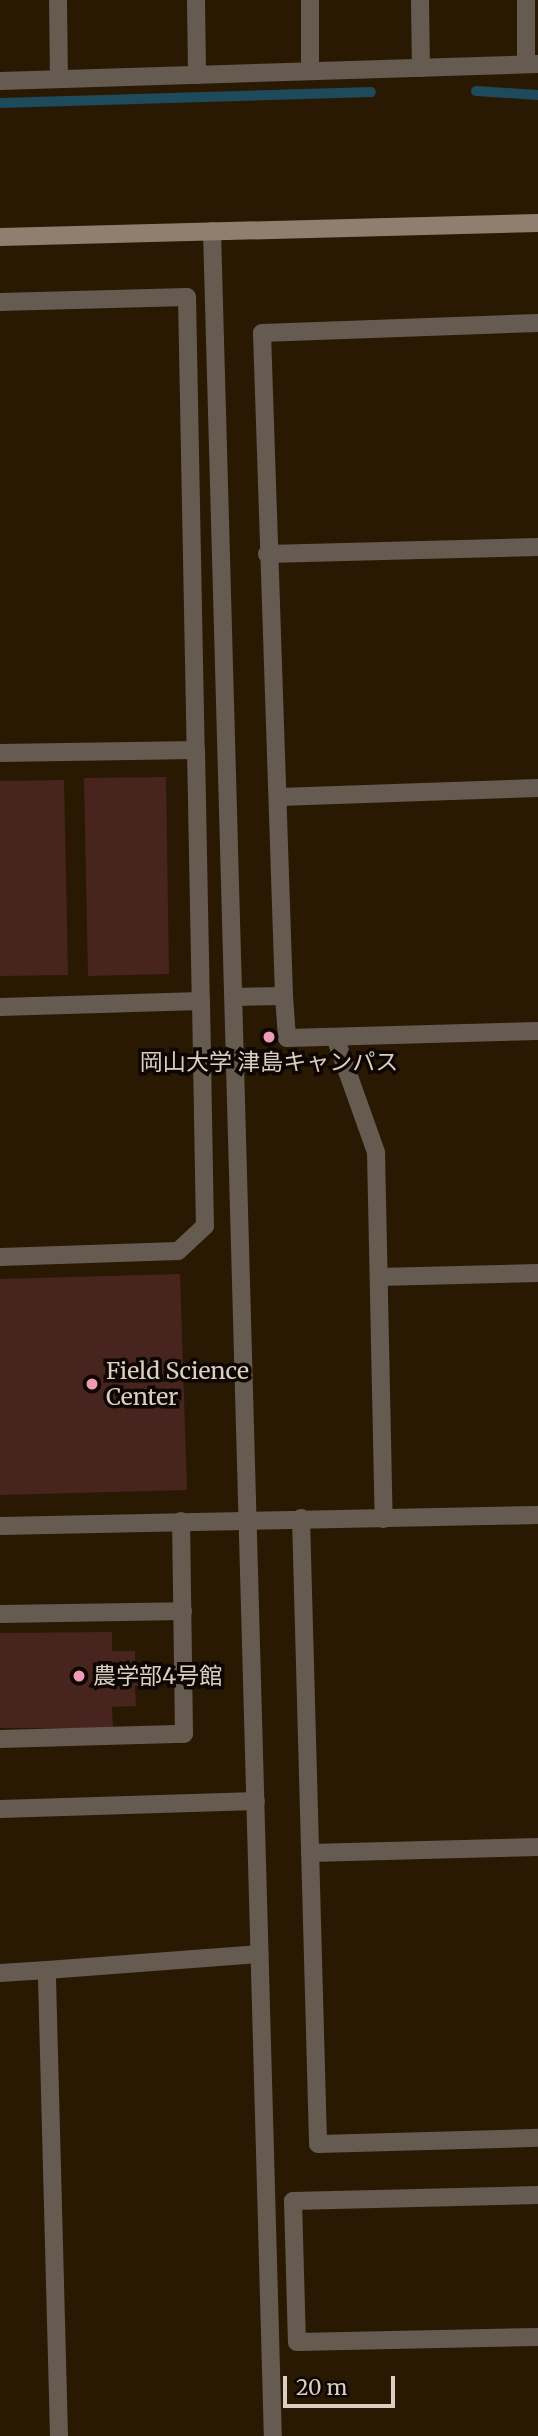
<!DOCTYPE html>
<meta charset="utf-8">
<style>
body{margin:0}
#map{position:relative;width:538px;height:2436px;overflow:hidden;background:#291903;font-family:Merriweather,"Noto Sans JP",serif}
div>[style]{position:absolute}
.stream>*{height:10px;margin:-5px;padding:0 5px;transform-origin:5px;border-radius:5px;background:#1d4b5b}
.building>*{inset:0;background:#48241e}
.lane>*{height:18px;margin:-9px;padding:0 9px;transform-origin:9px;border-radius:9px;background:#655b51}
.street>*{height:18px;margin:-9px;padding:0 9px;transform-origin:9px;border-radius:9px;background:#655b51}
.secondary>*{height:18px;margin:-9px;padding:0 9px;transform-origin:9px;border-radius:9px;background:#8e7f6f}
.dots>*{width:19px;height:19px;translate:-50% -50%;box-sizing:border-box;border:4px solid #0d0601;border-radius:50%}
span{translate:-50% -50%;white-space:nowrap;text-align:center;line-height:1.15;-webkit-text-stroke:7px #0d0601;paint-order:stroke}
.poi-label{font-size:23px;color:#dacfc2}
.left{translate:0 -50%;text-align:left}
.scale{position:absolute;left:283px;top:2376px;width:112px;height:32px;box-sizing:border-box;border:4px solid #dacfc2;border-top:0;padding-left:9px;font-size:21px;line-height:24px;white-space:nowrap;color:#dacfc2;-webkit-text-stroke:5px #0d0601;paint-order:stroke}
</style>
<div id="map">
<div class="stream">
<i style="left:476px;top:91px;width:62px;rotate:3.7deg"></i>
<i style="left:0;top:103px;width:371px;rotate:-1.7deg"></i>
</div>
<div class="building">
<i style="clip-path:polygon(166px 777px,169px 974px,88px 976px,84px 778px)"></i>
<i style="clip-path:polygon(64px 780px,68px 975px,0 976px,0 781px)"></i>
<i style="clip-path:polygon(180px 1274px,187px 1490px,0 1495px,0 1279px)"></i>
<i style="clip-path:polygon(112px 1632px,112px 1651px,135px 1651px,135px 1667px,158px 1667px,158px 1686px,135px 1686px,136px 1706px,112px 1707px,113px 1728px,0 1728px,0 1633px)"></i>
</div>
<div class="lane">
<i style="left:0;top:302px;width:187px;rotate:-1.5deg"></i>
<i style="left:187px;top:297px;width:453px;rotate:88.9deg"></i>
<i style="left:267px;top:554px;width:271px;rotate:-1.5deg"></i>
<i style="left:0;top:753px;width:196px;rotate:-0.9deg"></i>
<i style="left:196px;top:750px;width:251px;rotate:88.9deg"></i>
<i style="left:279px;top:797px;width:259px;rotate:-2deg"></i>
<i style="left:284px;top:996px;width:42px;rotate:85.9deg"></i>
<i style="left:287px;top:1038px;width:251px;rotate:-1.6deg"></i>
<i style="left:234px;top:997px;width:50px;rotate:-1.1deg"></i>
<i style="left:284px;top:996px;width:663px;rotate:-91.9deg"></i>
<i style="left:262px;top:333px;width:276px;rotate:-2.1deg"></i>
<i style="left:0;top:1007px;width:201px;rotate:-1.7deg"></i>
<i style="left:201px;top:1001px;width:225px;rotate:89deg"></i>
<i style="left:205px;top:1226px;width:37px;rotate:137deg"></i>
<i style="left:178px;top:1251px;width:178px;rotate:178.1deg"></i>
<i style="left:335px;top:1037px;width:122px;rotate:70.4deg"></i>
<i style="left:376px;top:1152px;width:367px;rotate:88.8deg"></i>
<i style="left:379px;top:1277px;width:159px;rotate:-1.4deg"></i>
<i style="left:301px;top:1518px;width:626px;rotate:88.44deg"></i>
<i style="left:318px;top:2144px;width:220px;rotate:-1.6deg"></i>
<i style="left:0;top:1526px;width:538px;rotate:-1.17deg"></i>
<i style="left:0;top:1614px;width:183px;rotate:-0.9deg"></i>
<i style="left:0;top:1739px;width:184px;rotate:-1.6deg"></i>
<i style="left:184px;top:1734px;width:213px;rotate:-90.8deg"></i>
<i style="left:310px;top:1853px;width:228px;rotate:-1.5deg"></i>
<i style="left:538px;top:2195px;width:245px;rotate:178.6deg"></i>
<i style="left:293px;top:2201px;width:141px;rotate:88.4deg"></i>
<i style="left:297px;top:2342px;width:241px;rotate:-1.2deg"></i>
</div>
<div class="street">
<i style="left:58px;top:0;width:79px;rotate:89.3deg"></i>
<i style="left:196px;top:0;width:75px;rotate:89.2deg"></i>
<i style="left:310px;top:0;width:71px;rotate:90deg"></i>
<i style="left:420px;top:0;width:68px;rotate:89.2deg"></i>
<i style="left:526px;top:64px;width:64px;rotate:-90deg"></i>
<i style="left:0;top:81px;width:538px;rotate:-1.81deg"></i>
<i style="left:212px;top:231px;width:2206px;rotate:88.42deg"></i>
<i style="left:0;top:1809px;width:256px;rotate:-1.8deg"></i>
<i style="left:0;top:1973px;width:47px;rotate:-3.7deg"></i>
<i style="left:59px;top:2436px;width:466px;rotate:-91.5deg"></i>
<i style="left:47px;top:1970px;width:213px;rotate:-4.3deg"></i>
</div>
<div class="secondary">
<i style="left:0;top:237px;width:538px;rotate:-1.49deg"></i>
</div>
<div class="dots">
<i style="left:269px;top:1037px;background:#f09ab5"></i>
<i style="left:92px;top:1384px;background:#f09ab5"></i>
<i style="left:79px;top:1676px;background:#f09ab5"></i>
</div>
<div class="poi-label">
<span style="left:269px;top:1062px">岡山大学 津島キャンパス</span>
<span class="left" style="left:106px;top:1384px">Field Science<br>Center</span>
<span class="left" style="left:93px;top:1676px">農学部4号館</span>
</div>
<div class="scale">20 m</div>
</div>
